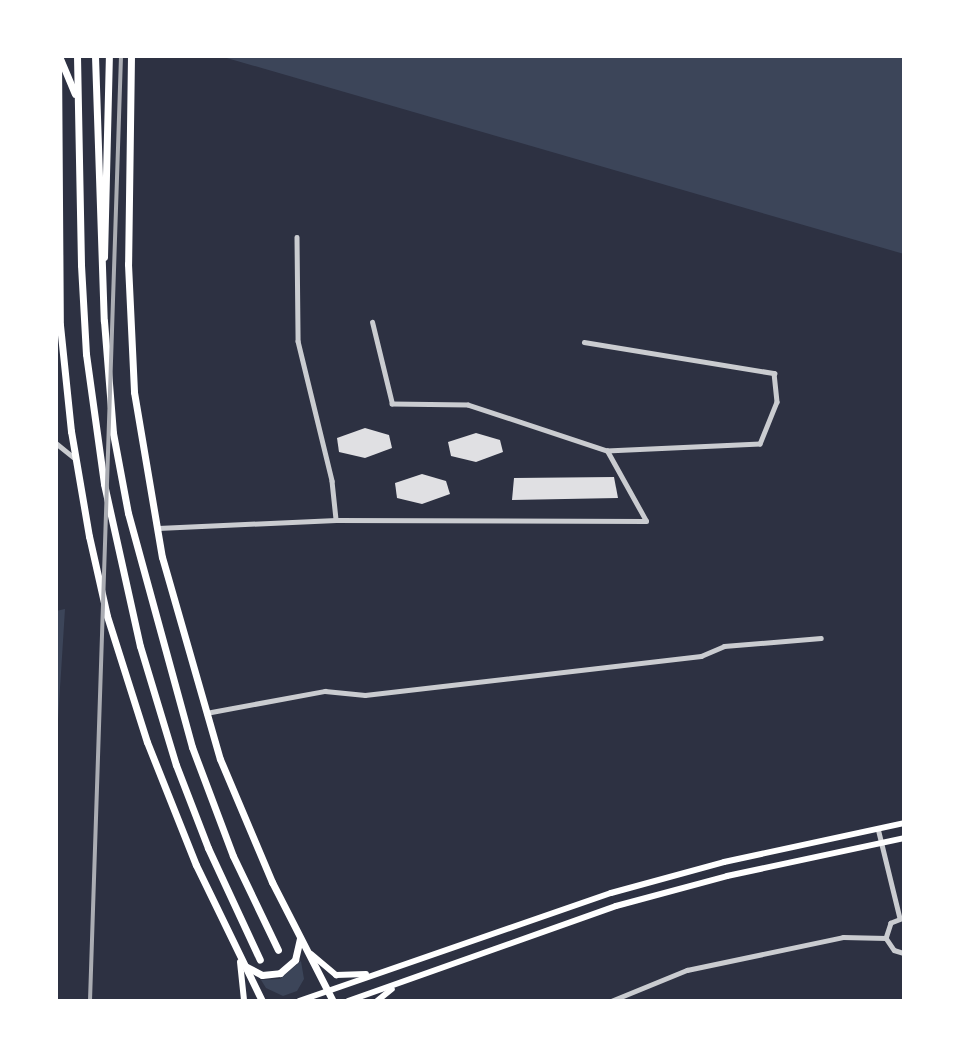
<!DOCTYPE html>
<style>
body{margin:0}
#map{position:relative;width:960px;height:1057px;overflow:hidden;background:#2d3142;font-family:"Golos Text",sans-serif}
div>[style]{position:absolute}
.green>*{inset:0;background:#3c4559}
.building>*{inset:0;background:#e0e0e3}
.minor>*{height:4.5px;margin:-2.25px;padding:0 2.25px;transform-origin:2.25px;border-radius:2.25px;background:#caccd0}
.secondary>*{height:6px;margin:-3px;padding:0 3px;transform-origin:3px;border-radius:3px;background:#fff}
.primary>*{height:7px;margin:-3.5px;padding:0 3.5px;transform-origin:3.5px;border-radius:3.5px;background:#fff}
.trunk>*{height:7px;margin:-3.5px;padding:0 3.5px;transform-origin:3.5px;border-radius:3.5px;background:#fff}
.rail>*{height:3.5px;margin:-1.75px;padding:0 1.75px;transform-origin:1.75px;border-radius:1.75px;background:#abadb3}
span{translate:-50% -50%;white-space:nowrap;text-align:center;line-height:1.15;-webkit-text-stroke:5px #fff;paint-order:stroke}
.frame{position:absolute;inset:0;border:58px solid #fff;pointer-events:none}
</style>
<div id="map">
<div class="green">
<i style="clip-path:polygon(220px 56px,904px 56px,904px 254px)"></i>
<i style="clip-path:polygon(65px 609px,56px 752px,56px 611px)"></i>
<i style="clip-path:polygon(301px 961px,304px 979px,297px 991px,283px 996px,266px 988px,261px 980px,280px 979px)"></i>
</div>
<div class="building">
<i style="clip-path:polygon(365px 428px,389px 435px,392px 448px,365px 458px,339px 452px,337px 438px)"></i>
<i style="clip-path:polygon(476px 433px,500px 440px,503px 452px,476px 462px,451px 456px,448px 442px)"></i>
<i style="clip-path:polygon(422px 474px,446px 481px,450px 494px,422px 504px,397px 498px,395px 483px)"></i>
<i style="clip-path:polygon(614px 477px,618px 498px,512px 500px,514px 478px)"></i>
</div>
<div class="minor">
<i style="left:297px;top:237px;width:104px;rotate:89.4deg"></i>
<i style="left:298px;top:341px;width:144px;rotate:76.3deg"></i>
<i style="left:332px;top:481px;width:39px;rotate:84deg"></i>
<i style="left:584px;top:342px;width:193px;rotate:9.3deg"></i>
<i style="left:774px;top:373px;width:29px;rotate:84deg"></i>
<i style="left:777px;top:402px;width:45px;rotate:112deg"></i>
<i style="left:760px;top:444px;width:153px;rotate:177.4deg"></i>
<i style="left:56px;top:443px;width:22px;rotate:39deg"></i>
<i style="left:158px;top:528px;width:178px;rotate:-2.6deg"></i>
<i style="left:336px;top:520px;width:310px;rotate:0.2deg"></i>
<i style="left:646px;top:521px;width:80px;rotate:-119.1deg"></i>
<i style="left:607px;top:451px;width:146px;rotate:-161.7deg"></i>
<i style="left:468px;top:405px;width:76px;rotate:-179.2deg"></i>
<i style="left:392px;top:404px;width:84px;rotate:-103.7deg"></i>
<i style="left:206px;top:713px;width:121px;rotate:-10.5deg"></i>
<i style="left:325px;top:691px;width:40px;rotate:5.7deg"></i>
<i style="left:365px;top:695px;width:338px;rotate:-6.6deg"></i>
<i style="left:701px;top:656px;width:25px;rotate:-23deg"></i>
<i style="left:724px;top:646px;width:97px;rotate:-4.7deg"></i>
<i style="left:878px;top:828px;width:93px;rotate:76.3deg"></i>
<i style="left:904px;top:918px;width:14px;rotate:159deg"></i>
<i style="left:891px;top:923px;width:16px;rotate:108deg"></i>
<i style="left:886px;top:938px;width:14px;rotate:56deg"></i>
<i style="left:894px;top:950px;width:10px;rotate:17deg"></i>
<i style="left:611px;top:1001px;width:82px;rotate:-22.2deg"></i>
<i style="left:687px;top:970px;width:159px;rotate:-11.9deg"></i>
<i style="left:843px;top:937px;width:43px;rotate:1.3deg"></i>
</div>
<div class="secondary">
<i style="left:311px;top:954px;width:33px;rotate:40deg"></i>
<i style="left:336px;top:975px;width:30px;rotate:-2deg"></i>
<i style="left:240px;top:962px;width:39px;rotate:84deg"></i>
<i style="left:299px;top:1001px;width:330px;rotate:-19.1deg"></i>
<i style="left:611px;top:893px;width:117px;rotate:-15.3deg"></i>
<i style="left:724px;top:862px;width:184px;rotate:-12.2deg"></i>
<i style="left:348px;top:1001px;width:284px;rotate:-19.5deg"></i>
<i style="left:616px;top:906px;width:115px;rotate:-15.1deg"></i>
<i style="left:727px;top:876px;width:181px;rotate:-12.1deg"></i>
<i style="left:377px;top:1001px;width:19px;rotate:-39deg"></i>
</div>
<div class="primary">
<i style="left:131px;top:56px;width:208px;rotate:90.8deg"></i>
<i style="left:128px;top:264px;width:128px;rotate:87.3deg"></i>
<i style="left:134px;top:392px;width:167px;rotate:80.4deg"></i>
<i style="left:162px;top:557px;width:210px;rotate:74deg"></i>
<i style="left:220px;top:759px;width:134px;rotate:67.1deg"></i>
<i style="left:272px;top:882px;width:134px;rotate:62.9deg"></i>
<i style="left:58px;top:57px;width:268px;rotate:89.6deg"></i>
<i style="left:60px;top:325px;width:107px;rotate:84.1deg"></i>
<i style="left:71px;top:431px;width:107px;rotate:80.3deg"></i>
<i style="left:89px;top:536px;width:82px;rotate:77.3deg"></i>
<i style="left:107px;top:616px;width:132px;rotate:72.4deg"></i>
<i style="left:147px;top:742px;width:132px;rotate:68.3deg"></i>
<i style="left:196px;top:865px;width:151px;rotate:64.1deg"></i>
<i style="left:245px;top:966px;width:19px;rotate:28deg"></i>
<i style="left:262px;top:975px;width:18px;rotate:-6deg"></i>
<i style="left:280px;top:973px;width:20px;rotate:-41deg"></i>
<i style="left:295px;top:960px;width:22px;rotate:-77deg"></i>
</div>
<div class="trunk">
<i style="left:59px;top:56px;width:41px;rotate:67.2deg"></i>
<i style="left:77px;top:56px;width:209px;rotate:88.9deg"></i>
<i style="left:81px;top:265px;width:89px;rotate:86.8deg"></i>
<i style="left:86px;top:354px;width:131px;rotate:82.1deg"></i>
<i style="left:104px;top:484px;width:166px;rotate:77.5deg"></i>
<i style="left:140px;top:646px;width:124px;rotate:73.2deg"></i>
<i style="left:176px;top:765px;width:89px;rotate:68.9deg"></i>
<i style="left:208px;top:848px;width:123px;rotate:65.1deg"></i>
<i style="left:95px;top:56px;width:265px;rotate:88.1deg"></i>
<i style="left:104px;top:321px;width:112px;rotate:85.4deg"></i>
<i style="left:113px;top:433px;width:81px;rotate:79.4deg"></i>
<i style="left:128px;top:513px;width:243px;rotate:74.7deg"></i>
<i style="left:192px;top:747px;width:116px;rotate:69.4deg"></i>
<i style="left:233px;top:856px;width:104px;rotate:64.4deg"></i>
<i style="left:104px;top:257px;width:201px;rotate:-88.6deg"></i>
</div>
<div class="rail">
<i style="left:90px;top:1001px;width:946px;rotate:-88.12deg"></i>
</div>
<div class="frame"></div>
</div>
